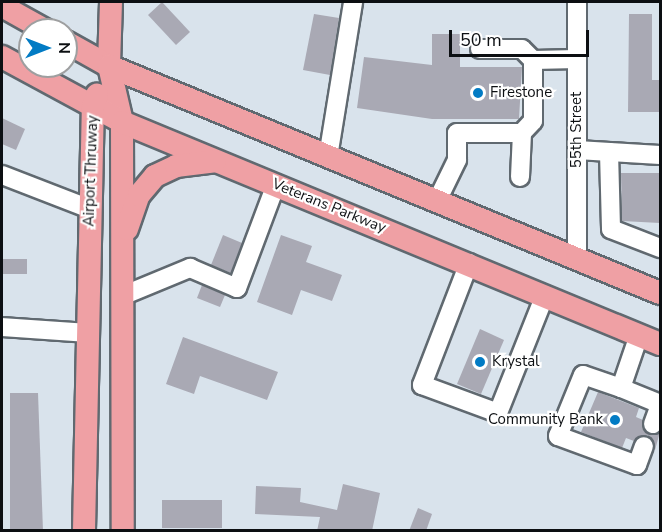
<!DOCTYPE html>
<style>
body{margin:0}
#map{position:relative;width:662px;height:532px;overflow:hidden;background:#d9e3ec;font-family:"Nunito Sans",sans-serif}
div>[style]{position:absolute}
.building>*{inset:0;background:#a9a9b4}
.roads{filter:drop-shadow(2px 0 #606970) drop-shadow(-2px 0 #606970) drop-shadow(0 2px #606970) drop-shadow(0 -2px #606970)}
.minor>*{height:18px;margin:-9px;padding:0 9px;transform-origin:9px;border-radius:9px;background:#fff}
.major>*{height:22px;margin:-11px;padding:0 11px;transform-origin:11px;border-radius:11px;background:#efa0a4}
.dots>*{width:16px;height:16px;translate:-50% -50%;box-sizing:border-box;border:3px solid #fff;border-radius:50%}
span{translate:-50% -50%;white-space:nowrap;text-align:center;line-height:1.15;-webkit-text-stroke:4.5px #fff;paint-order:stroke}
.poi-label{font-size:15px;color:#0c0f12}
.left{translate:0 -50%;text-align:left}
.right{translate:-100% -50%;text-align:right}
.street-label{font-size:15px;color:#0c0f12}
.frame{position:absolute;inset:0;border:3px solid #0c0f12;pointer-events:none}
.north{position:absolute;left:18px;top:18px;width:60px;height:60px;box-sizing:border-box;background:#fff;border:2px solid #9e9fa0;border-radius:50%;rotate:90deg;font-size:16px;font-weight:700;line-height:24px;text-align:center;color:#0c0f12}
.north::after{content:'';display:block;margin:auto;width:21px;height:27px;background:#027bc4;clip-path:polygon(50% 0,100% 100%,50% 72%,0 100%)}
.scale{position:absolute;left:449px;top:30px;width:140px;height:27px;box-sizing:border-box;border:3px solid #0c0f12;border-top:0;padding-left:8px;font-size:18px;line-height:21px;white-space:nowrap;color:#0c0f12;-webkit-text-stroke:4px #fff;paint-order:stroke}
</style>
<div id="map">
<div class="building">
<i style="clip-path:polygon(162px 2px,190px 32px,176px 45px,148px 15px)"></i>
<i style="clip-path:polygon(314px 14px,339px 18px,330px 75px,303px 70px)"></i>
<i style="clip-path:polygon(629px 14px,652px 14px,652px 80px,660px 80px,660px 112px,628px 112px)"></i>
<i style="clip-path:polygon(432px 34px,460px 34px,460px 67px,522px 67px,519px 119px,432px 119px,357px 108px,364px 57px,432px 65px)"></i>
<i style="clip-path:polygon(2px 118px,25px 129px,16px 150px,2px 144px)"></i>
<i style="clip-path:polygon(621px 173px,660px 173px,660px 223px,622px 221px)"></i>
<i style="clip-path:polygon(223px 235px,242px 243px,231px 273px,211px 265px)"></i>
<i style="clip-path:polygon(281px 235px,312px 246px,306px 262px,342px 275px,332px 301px,301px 290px,292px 315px,257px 302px)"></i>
<i style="clip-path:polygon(2px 259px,27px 259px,27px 274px,2px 274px)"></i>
<i style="clip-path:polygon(202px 285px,225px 295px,220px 307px,197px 298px)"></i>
<i style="clip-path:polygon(480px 329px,504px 340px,481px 394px,457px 384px)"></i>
<i style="clip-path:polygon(183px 337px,278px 372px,267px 400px,200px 376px,194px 394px,166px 384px)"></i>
<i style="clip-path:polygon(598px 392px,639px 408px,636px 417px,643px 420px,645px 432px,654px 435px,660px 432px,655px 450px,653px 439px,647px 435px,634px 441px,626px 438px,622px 448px,581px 432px)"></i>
<i style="clip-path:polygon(10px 393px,38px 393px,43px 531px,10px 531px)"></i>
<i style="clip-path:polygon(343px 484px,380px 493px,372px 531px,317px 531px,320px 517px,255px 514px,256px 486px,301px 488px,300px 502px,337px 510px)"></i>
<i style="clip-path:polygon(162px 500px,222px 500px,222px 528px,162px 528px)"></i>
<i style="clip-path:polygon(418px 508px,432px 514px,426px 531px,409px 531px)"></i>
</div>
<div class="roads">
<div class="minor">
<i style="left:577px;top:2px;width:256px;rotate:90deg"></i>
<i style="left:480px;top:49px;width:42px"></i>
<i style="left:522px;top:49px;width:16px;rotate:45deg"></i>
<i style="left:533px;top:60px;width:61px;rotate:90deg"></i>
<i style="left:533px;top:121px;width:16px;rotate:133deg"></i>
<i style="left:522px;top:133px;width:44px;rotate:92.6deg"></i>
<i style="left:533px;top:60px;width:44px;rotate:-1.3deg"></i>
<i style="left:577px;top:150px;width:83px;rotate:3.4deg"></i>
<i style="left:609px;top:152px;width:77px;rotate:88.5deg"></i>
<i style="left:611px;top:229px;width:53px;rotate:21.2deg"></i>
<i style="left:328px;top:157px;width:157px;rotate:-80.8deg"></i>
<i style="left:2px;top:175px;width:94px;rotate:21.1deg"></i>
<i style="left:437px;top:201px;width:46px;rotate:-64deg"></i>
<i style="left:457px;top:160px;width:27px;rotate:-90deg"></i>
<i style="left:457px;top:133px;width:65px"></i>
<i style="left:469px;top:263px;width:131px;rotate:111.1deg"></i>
<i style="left:422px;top:385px;width:81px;rotate:20.2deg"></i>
<i style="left:498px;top:413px;width:127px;rotate:-68.3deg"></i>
<i style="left:122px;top:296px;width:74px;rotate:-22.4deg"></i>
<i style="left:190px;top:268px;width:51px;rotate:23.1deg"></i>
<i style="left:237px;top:288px;width:111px;rotate:-69.4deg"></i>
<i style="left:2px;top:327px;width:85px;rotate:4deg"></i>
<i style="left:639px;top:335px;width:56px;rotate:108.8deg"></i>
<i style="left:621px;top:388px;width:42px;rotate:22.3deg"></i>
<i style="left:621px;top:388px;width:40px;rotate:-161.1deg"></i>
<i style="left:583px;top:375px;width:66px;rotate:112.3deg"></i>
<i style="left:558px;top:436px;width:84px;rotate:20.2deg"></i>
<i style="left:637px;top:465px;width:20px;rotate:-70deg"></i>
<i style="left:653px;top:424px;width:20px;rotate:-70deg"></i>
</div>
<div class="major">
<i style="left:111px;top:2px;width:64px;rotate:91.8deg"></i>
<i style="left:109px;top:66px;width:57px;rotate:76.9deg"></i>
<i style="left:122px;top:122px;width:408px;rotate:89.9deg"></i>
<i style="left:2px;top:6px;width:49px;rotate:29.2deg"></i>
<i style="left:66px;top:42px;width:49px;rotate:29.2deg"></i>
<i style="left:109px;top:66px;width:596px;rotate:22.39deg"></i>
<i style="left:2px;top:57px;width:136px;rotate:28.4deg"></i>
<i style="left:122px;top:122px;width:582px;rotate:22.42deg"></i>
<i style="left:127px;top:229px;width:36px;rotate:-71deg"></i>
<i style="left:139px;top:195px;width:25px;rotate:-50deg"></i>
<i style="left:155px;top:176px;width:23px;rotate:-25deg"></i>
<i style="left:176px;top:166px;width:39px;rotate:-7deg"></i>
<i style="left:84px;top:530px;width:423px;rotate:-88.8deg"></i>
<i style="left:93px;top:107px;width:13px;rotate:-72deg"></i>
</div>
</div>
<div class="dots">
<i style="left:478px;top:93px;background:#027bc4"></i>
<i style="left:480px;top:362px;background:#027bc4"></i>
<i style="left:615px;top:420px;background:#027bc4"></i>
</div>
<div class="poi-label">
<span class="left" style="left:490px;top:93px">Firestone</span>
<span class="left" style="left:492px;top:362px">Krystal</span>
<span class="right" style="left:603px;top:420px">Community Bank</span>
</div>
<div class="street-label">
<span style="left:577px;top:130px;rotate:-90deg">55th Street</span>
<span style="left:91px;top:171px;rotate:-88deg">Airport Thruway</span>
<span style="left:329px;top:206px;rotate:22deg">Veterans Parkway</span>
</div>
<div class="frame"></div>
<div class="north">N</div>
<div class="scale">50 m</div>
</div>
